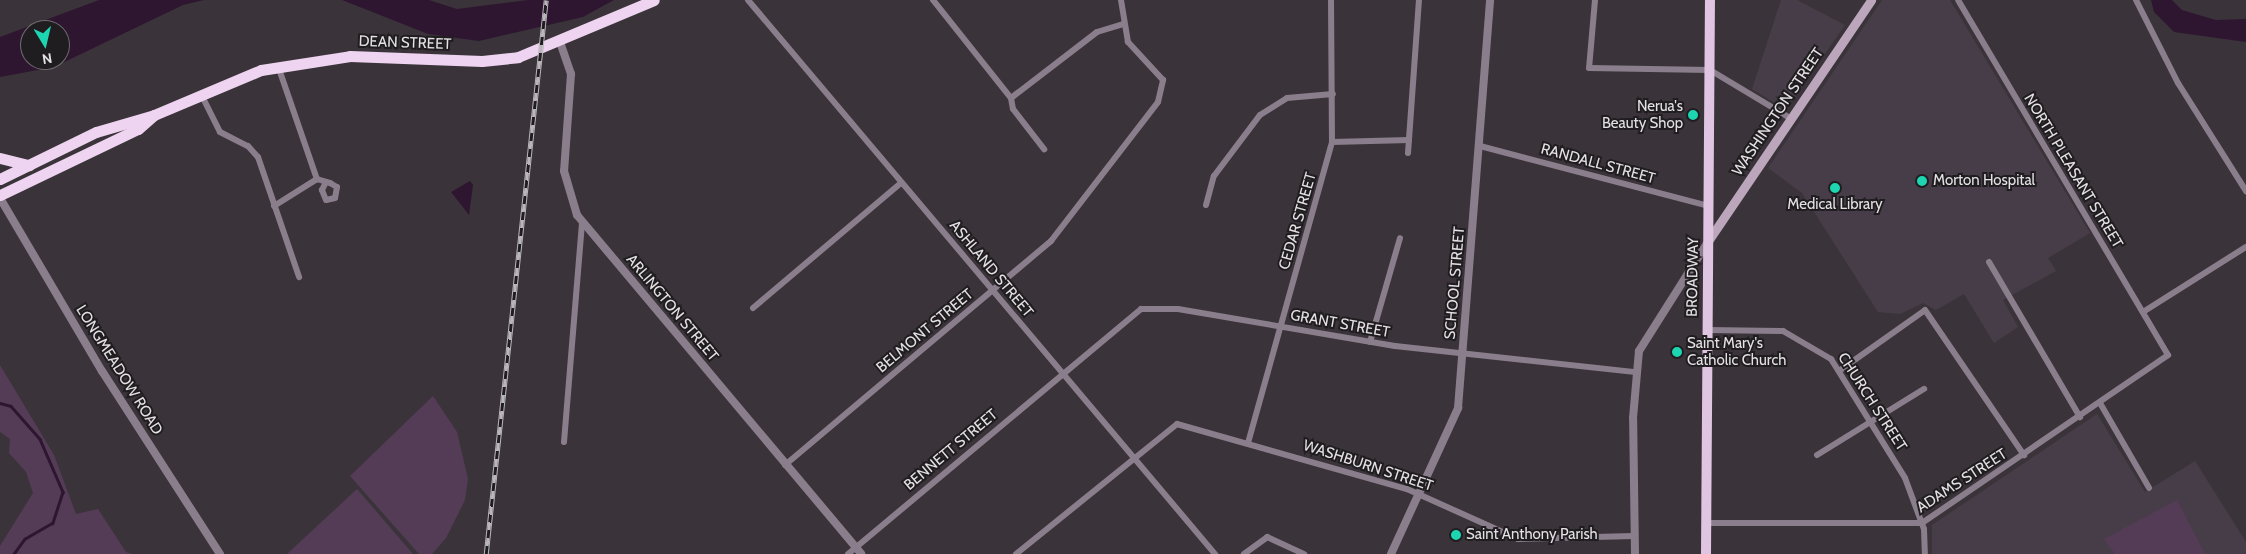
<!DOCTYPE html>
<style>
body{margin:0}
#map{position:relative;width:2246px;height:554px;overflow:hidden;background:#3a343a;font-family:Cabin,sans-serif}
div>[style]{position:absolute}
.built>*{inset:0;background:#473d48}
.green>*{inset:0;background:#543c56}
.water>*{inset:0;background:#2e1630}
.stream>*{height:2.5px;margin:-1.25px;padding:0 1.25px;transform-origin:1.25px;border-radius:1.25px;background:#2e1630}
.minor>*{height:6px;margin:-3px;padding:0 3px;transform-origin:3px;border-radius:3px;background:#8b7e8c}
.tertiary>*{height:8px;margin:-4px;padding:0 4px;transform-origin:4px;border-radius:4px;background:#8b7e8c}
.secondary>*{height:9px;margin:-4.5px;padding:0 4.5px;transform-origin:4.5px;border-radius:4.5px;background:#bba6bc}
.primary>*{height:10px;margin:-5px;padding:0 5px;transform-origin:5px;border-radius:5px;background:#e0c5e2}
.trunk>*{height:11px;margin:-5.5px;padding:0 5.5px;transform-origin:5.5px;border-radius:5.5px;background:#eed4f0}
.rail>*{height:4.5px;margin-top:-2.25px;transform-origin:0;background:repeating-linear-gradient(90deg,#201d20 0 8px,#bbb6bb 0 16px);box-sizing:border-box;border-block:1px solid #bbb6bb}
.dots>*{width:14px;height:14px;translate:-50% -50%;box-sizing:border-box;border:2px solid #201d20;border-radius:50%}
span{translate:-50% -50%;white-space:nowrap;text-align:center;line-height:1.15;-webkit-text-stroke:4px #201d20;paint-order:stroke}
.street-label{font-size:15px;color:#e4e0e4}
.poi-label{font-size:15px;color:#e4e0e4}
.right{translate:-100% -50%;text-align:right}
.left{translate:0 -50%;text-align:left}
.north{position:absolute;left:20px;top:20px;width:50px;height:50px;box-sizing:border-box;background:#201d20;border:1px solid #6e6b6e;border-radius:50%;rotate:171deg;font-size:14px;font-weight:700;line-height:20px;text-align:center;color:#e4e0e4}
.north::after{content:'';display:block;margin:auto;width:18px;height:22px;background:#1dd5b1;clip-path:polygon(50% 0,100% 100%,50% 72%,0 100%)}
</style>
<div id="map">
<div class="built">
<i style="clip-path:polygon(1781px 0,1797px 0,1845px 25px,1786px 110px,1752px 89px)"></i>
<i style="clip-path:polygon(1882px 0,1950px 0,2090px 233px,2048px 258px,2056px 271px,2003px 300px,2018px 327px,1994px 343px,1964px 294px,1936px 310px,1923px 303px,1900px 314px,1878px 312px,1802px 193px,1768px 168px)"></i>
<i style="clip-path:polygon(2097px 414px,2145px 492px,2195px 461px,2246px 542px,2246px 554px,1932px 554px,1932px 525px)"></i>
</div>
<div class="green">
<i style="clip-path:polygon(0 365px,54px 455px,76px 514px,98px 509px,126px 552px,132px 554px,0 554px,0 546px,33px 493px,26px 472px,9px 453px,10px 439px,0 432px)"></i>
<i style="clip-path:polygon(433px 396px,457px 432px,468px 479px,465px 500px,446px 538px,432px 554px,419px 554px,350px 476px)"></i>
<i style="clip-path:polygon(357px 489px,413px 554px,287px 554px)"></i>
<i style="clip-path:polygon(2177px 500px,2205px 554px,2115px 554px,2104px 539px)"></i>
</div>
<div class="water">
<i style="clip-path:polygon(evenodd,99px 0,204px 0,183px 5px,54px 67px,0 77px,0 37px,99px 0,30px 30px,60px 30px,60px 60px,30px 60px,30px 30px)"></i>
<i style="clip-path:polygon(342px 0,429px 0,457px 9px,528px 0,614px 0,583px 17px,479px 41px,428px 34px)"></i>
<i style="clip-path:polygon(2151px 0,2172px 0,2182px 10px,2216px 20px,2246px 19px,2246px 42px,2174px 32px,2154px 12px)"></i>
<i style="clip-path:polygon(470px 181px,473px 185px,469px 215px,451px 192px)"></i>
</div>
<div class="stream">
<i style="left:0;top:403px;width:11px;rotate:15deg"></i>
<i style="left:11px;top:406px;width:44px;rotate:48.7deg"></i>
<i style="left:40px;top:439px;width:58px;rotate:66.5deg"></i>
<i style="left:63px;top:492px;width:33px;rotate:108deg"></i>
<i style="left:53px;top:523px;width:32px;rotate:150deg"></i>
<i style="left:25px;top:539px;width:19px;rotate:126deg"></i>
</div>
<div class="minor">
<i style="left:748px;top:0;width:725px;rotate:49.87deg"></i>
<i style="left:933px;top:0;width:125px;rotate:51.5deg"></i>
<i style="left:1011px;top:98px;width:11px;rotate:80deg"></i>
<i style="left:1013px;top:109px;width:51px;rotate:52.2deg"></i>
<i style="left:1595px;top:0;width:68px;rotate:95deg"></i>
<i style="left:1589px;top:68px;width:121px;rotate:0.9deg"></i>
<i style="left:1710px;top:70px;width:93px;rotate:31deg"></i>
<i style="left:2136px;top:0;width:93px;rotate:63.2deg"></i>
<i style="left:2178px;top:83px;width:128px;rotate:57.8deg"></i>
<i style="left:278px;top:66px;width:120px;rotate:71deg"></i>
<i style="left:201px;top:94px;width:42px;rotate:63.4deg"></i>
<i style="left:220px;top:132px;width:31px;rotate:27deg"></i>
<i style="left:248px;top:146px;width:15px;rotate:48deg"></i>
<i style="left:258px;top:157px;width:127px;rotate:71.1deg"></i>
<i style="left:1011px;top:98px;width:108px;rotate:-37.5deg"></i>
<i style="left:1097px;top:32px;width:28px;rotate:-17deg"></i>
<i style="left:1332px;top:142px;width:77px;rotate:-1.5deg"></i>
<i style="left:1480px;top:146px;width:237px;rotate:14.7deg"></i>
<i style="left:1408px;top:153px;width:153px;rotate:-85.9deg"></i>
<i style="left:317px;top:179px;width:14px;rotate:17deg"></i>
<i style="left:330px;top:183px;width:8px;rotate:30deg"></i>
<i style="left:337px;top:187px;width:11px;rotate:100deg"></i>
<i style="left:335px;top:198px;width:9px;rotate:167deg"></i>
<i style="left:326px;top:200px;width:11px;rotate:-112deg"></i>
<i style="left:322px;top:190px;width:9px;rotate:-63deg"></i>
<i style="left:1206px;top:205px;width:30px;rotate:-75deg"></i>
<i style="left:1214px;top:176px;width:76px;rotate:-53deg"></i>
<i style="left:1260px;top:115px;width:32px;rotate:-32deg"></i>
<i style="left:1287px;top:98px;width:46px;rotate:-5deg"></i>
<i style="left:274px;top:206px;width:51px;rotate:-32.1deg"></i>
<i style="left:1989px;top:262px;width:180px;rotate:59.6deg"></i>
<i style="left:753px;top:308px;width:194px;rotate:-40.2deg"></i>
<i style="left:2143px;top:312px;width:122px;rotate:-32.3deg"></i>
<i style="left:1707px;top:330px;width:76px;rotate:0.8deg"></i>
<i style="left:1783px;top:331px;width:56px;rotate:30.3deg"></i>
<i style="left:1831px;top:359px;width:140px;rotate:58.1deg"></i>
<i style="left:1905px;top:478px;width:54px;rotate:69.6deg"></i>
<i style="left:1924px;top:529px;width:25px;rotate:88deg"></i>
<i style="left:1370px;top:342px;width:108px;rotate:-73.9deg"></i>
<i style="left:1839px;top:371px;width:105px;rotate:-35.3deg"></i>
<i style="left:1925px;top:310px;width:176px;rotate:55.7deg"></i>
<i style="left:2100px;top:403px;width:98px;rotate:60deg"></i>
<i style="left:564px;top:442px;width:221px;rotate:-85.3deg"></i>
<i style="left:1248px;top:443px;width:313px;rotate:-74.4deg"></i>
<i style="left:1332px;top:142px;width:142px;rotate:-90.4deg"></i>
<i style="left:1817px;top:455px;width:126px;rotate:-31.7deg"></i>
<i style="left:785px;top:465px;width:348px;rotate:-40.1deg"></i>
<i style="left:1051px;top:241px;width:175px;rotate:-52.4deg"></i>
<i style="left:1158px;top:102px;width:23px;rotate:-77deg"></i>
<i style="left:1163px;top:80px;width:52px;rotate:-132.6deg"></i>
<i style="left:1128px;top:42px;width:43px;rotate:-99.5deg"></i>
<i style="left:1706px;top:523px;width:216px"></i>
<i style="left:1922px;top:523px;width:298px;rotate:-34.3deg"></i>
<i style="left:2168px;top:355px;width:412px;rotate:-120.6deg"></i>
<i style="left:848px;top:554px;width:382px;rotate:-39.9deg"></i>
<i style="left:1141px;top:309px;width:37px"></i>
<i style="left:1178px;top:309px;width:220px;rotate:9.7deg"></i>
<i style="left:1395px;top:346px;width:242px;rotate:6.2deg"></i>
<i style="left:1016px;top:554px;width:207px;rotate:-38.9deg"></i>
<i style="left:1177px;top:424px;width:239px;rotate:15.8deg"></i>
<i style="left:1407px;top:489px;width:122px;rotate:24.2deg"></i>
<i style="left:1518px;top:539px;width:116px;rotate:-1.5deg"></i>
<i style="left:1244px;top:554px;width:29px;rotate:-36deg"></i>
<i style="left:1267px;top:537px;width:41px;rotate:24.7deg"></i>
</div>
<div class="tertiary">
<i style="left:560px;top:42px;width:34px;rotate:71deg"></i>
<i style="left:571px;top:74px;width:97px;rotate:94.1deg"></i>
<i style="left:564px;top:171px;width:46px;rotate:73.5deg"></i>
<i style="left:577px;top:215px;width:442px;rotate:50deg"></i>
<i style="left:0;top:198px;width:201px;rotate:59.5deg"></i>
<i style="left:102px;top:371px;width:218px;rotate:57.2deg"></i>
<i style="left:1391px;top:554px;width:161px;rotate:-65.3deg"></i>
<i style="left:1458px;top:408px;width:409px;rotate:-85.5deg"></i>
<i style="left:1635px;top:554px;width:136px;rotate:-90.8deg"></i>
<i style="left:1633px;top:418px;width:67px;rotate:-84.9deg"></i>
<i style="left:1639px;top:351px;width:129px;rotate:-57.7deg"></i>
</div>
<div class="secondary">
<i style="left:1708px;top:241px;width:291px;rotate:-55.9deg"></i>
</div>
<div class="primary">
<i style="left:1706px;top:554px;width:554px;rotate:-89.59deg"></i>
</div>
<div class="trunk">
<i style="left:0;top:158px;width:30px;rotate:14deg"></i>
<i style="left:0;top:179px;width:107px;rotate:-26.1deg"></i>
<i style="left:96px;top:132px;width:60px;rotate:-16.3deg"></i>
<i style="left:154px;top:115px;width:116px;rotate:-22.8deg"></i>
<i style="left:261px;top:70px;width:90px;rotate:-8.9deg"></i>
<i style="left:350px;top:56px;width:132px;rotate:2.2deg"></i>
<i style="left:482px;top:61px;width:36px;rotate:-6deg"></i>
<i style="left:518px;top:57px;width:147px;rotate:-22.7deg"></i>
<i style="left:0;top:195px;width:153px;rotate:-25.6deg"></i>
<i style="left:138px;top:129px;width:21px;rotate:-41deg"></i>
</div>
<div class="rail">
<i style="left:486px;top:554px;width:557px;rotate:-83.82deg"></i>
</div>
<div class="dots">
<i style="left:1693px;top:115px;background:#1dd5b1"></i>
<i style="left:1922px;top:181px;background:#1dd5b1"></i>
<i style="left:1835px;top:188px;background:#1dd5b1"></i>
<i style="left:1677px;top:352px;background:#1dd5b1"></i>
<i style="left:1456px;top:535px;background:#1dd5b1"></i>
</div>
<div class="street-label">
<span style="left:405px;top:43px;rotate:2deg">DEAN STREET</span>
<span style="left:1778px;top:112px;rotate:-56deg">WASHINGTON STREET</span>
<span style="left:1598px;top:164px;rotate:15deg">RANDALL STREET</span>
<span style="left:2073px;top:171px;rotate:59deg">NORTH PLEASANT STREET</span>
<span style="left:1298px;top:221px;rotate:-74deg">CEDAR STREET</span>
<span style="left:991px;top:269px;rotate:50deg">ASHLAND STREET</span>
<span style="left:1693px;top:277px;rotate:-89deg">BROADWAY</span>
<span style="left:1455px;top:283px;rotate:-85deg">SCHOOL STREET</span>
<span style="left:672px;top:308px;rotate:50deg">ARLINGTON STREET</span>
<span style="left:1340px;top:324px;rotate:10deg">GRANT STREET</span>
<span style="left:925px;top:331px;rotate:-40deg">BELMONT STREET</span>
<span style="left:119px;top:370px;rotate:58deg">LONGMEADOW ROAD</span>
<span style="left:1872px;top:402px;rotate:57deg">CHURCH STREET</span>
<span style="left:951px;top:450px;rotate:-40deg">BENNETT STREET</span>
<span style="left:1368px;top:466px;rotate:18deg">WASHBURN STREET</span>
<span style="left:1962px;top:481px;rotate:-33deg">ADAMS STREET</span>
</div>
<div class="poi-label">
<span class="right" style="left:1683px;top:115px">Nerua's<br>Beauty Shop</span>
<span class="left" style="left:1933px;top:181px">Morton Hospital</span>
<span style="left:1835px;top:205px">Medical Library</span>
<span class="left" style="left:1687px;top:352px">Saint Mary's<br>Catholic Church</span>
<span class="left" style="left:1466px;top:535px">Saint Anthony Parish</span>
</div>
<div class="north">N</div>
</div>
